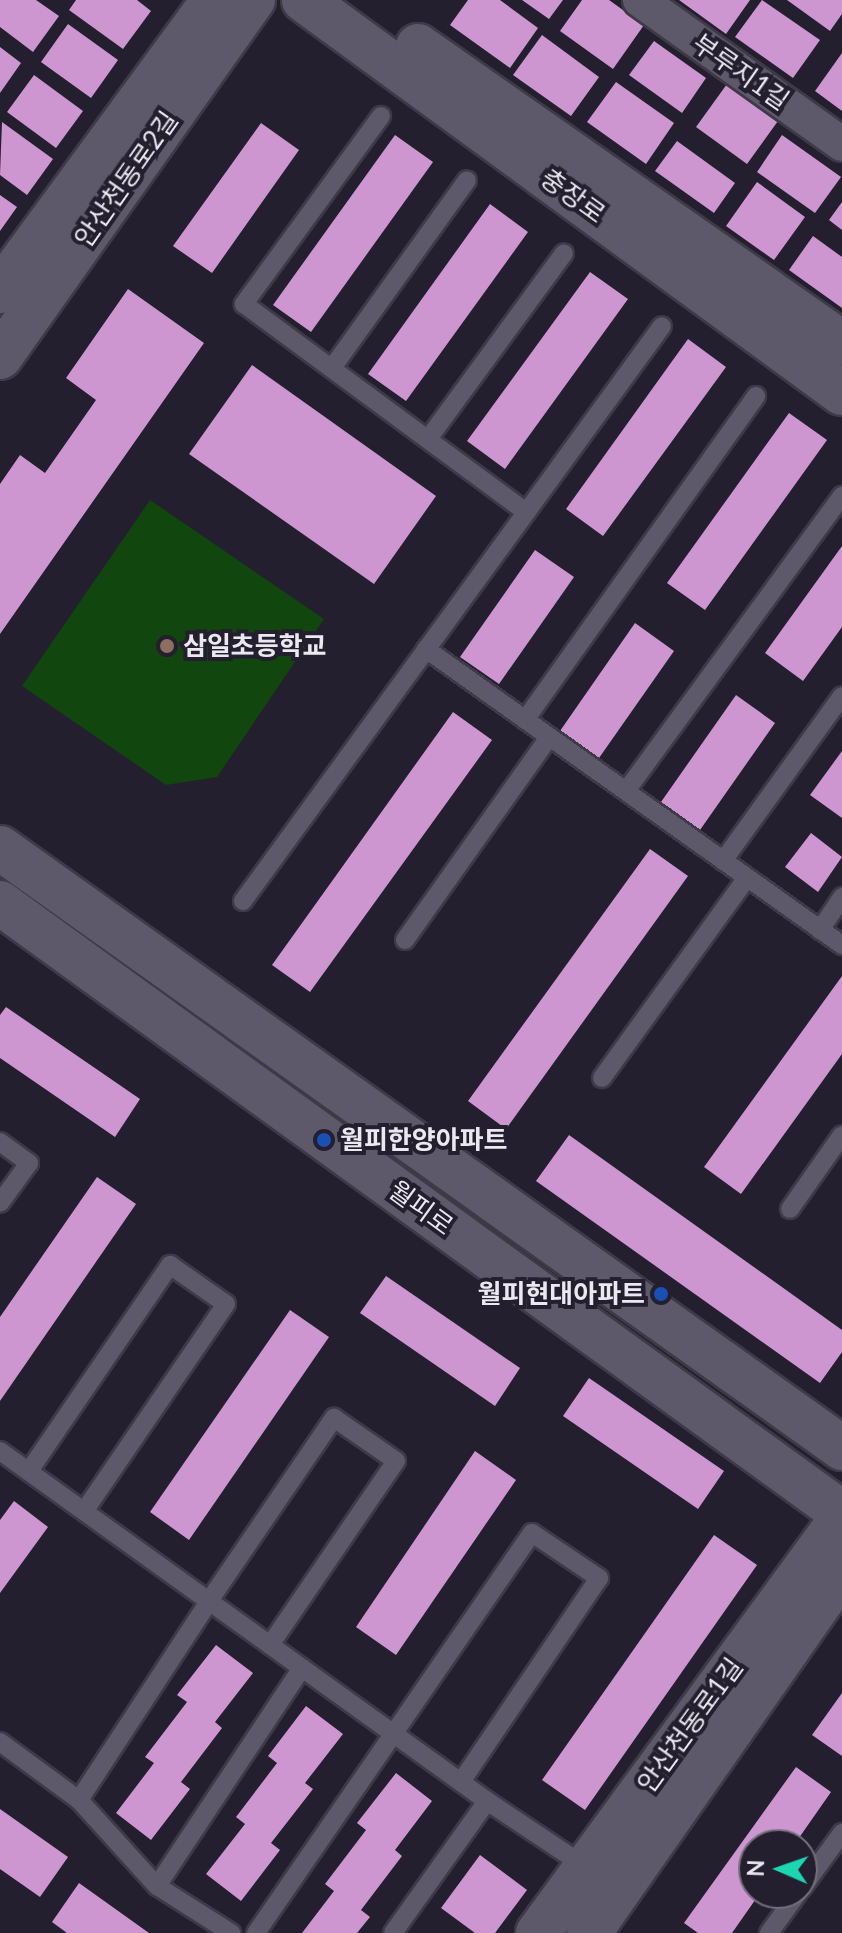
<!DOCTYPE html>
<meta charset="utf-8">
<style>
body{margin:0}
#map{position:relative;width:842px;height:1933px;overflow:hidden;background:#231f2e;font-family:Lato,"Noto Sans KR",sans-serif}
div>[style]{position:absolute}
.green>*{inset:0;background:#11460f}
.building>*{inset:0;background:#cd96d1}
.roads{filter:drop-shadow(2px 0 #3e3a46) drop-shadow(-2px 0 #3e3a46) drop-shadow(0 2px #3e3a46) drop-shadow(0 -2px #3e3a46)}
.lane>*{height:18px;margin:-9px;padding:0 9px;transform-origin:9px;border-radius:9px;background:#5d586a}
.street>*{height:34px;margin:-17px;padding:0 17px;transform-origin:17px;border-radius:17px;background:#5d586a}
.secondary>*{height:44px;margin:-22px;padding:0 22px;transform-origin:22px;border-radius:22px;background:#5d586a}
.dots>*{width:22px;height:22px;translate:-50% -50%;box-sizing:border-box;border:4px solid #231f2e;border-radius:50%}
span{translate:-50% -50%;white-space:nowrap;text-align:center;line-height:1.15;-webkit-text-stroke:8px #231f2e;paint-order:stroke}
.street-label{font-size:26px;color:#ebe8f2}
.poi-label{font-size:26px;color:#ebe8f2;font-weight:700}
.left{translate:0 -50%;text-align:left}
.right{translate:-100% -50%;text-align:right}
.north{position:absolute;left:738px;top:1829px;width:80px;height:80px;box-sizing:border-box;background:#231f2e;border:2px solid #736f7c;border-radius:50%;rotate:272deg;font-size:22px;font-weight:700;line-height:32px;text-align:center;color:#ebe8f2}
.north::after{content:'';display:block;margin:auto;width:28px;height:36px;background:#1ed5b1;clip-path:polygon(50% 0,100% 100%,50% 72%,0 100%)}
</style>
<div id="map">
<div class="green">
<i style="clip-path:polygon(150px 500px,324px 619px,217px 777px,166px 785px,22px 686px)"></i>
</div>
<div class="building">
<i style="clip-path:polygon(0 0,36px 0,59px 16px,33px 52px,0 27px)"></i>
<i style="clip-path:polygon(76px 0,137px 0,151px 11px,123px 49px,69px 10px)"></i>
<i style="clip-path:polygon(468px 0,500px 0,538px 28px,510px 68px,450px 25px)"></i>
<i style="clip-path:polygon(522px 0,563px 0,549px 19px)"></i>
<i style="clip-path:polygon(582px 0,609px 0,644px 25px,613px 69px,560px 31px)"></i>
<i style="clip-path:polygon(679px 0,750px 0,726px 34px)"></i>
<i style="clip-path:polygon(762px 0,820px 40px,793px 78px,735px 37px)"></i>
<i style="clip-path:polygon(787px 0,842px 0,842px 14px,830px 31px)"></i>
<i style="clip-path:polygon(68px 24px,118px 60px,91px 98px,41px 62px)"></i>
<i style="clip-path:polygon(542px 35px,599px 77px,571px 116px,513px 75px)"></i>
<i style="clip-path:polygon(654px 41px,706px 78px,682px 113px,629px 75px)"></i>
<i style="clip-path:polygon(0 47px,21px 63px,0 93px)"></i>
<i style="clip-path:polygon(842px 53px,842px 111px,815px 91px)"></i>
<i style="clip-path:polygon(34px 75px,83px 111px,56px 148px,7px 112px)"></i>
<i style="clip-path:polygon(616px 82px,674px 123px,646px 164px,587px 122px)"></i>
<i style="clip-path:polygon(727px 84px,778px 121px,747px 164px,696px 127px)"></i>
<i style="clip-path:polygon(2px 122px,53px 159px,27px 195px,0 175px)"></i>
<i style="clip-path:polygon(261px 123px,299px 150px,212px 273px,173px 246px)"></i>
<i style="clip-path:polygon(395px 135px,433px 162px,311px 332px,273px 305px)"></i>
<i style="clip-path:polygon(782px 135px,841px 177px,815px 213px,757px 172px)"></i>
<i style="clip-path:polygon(677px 141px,735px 183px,714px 213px,655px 171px)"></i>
<i style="clip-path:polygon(757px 182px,805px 217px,774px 260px,726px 226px)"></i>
<i style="clip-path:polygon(0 195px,17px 207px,0 231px)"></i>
<i style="clip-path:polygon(842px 202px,842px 230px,829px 220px)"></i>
<i style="clip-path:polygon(490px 204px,528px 232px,406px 401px,368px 374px)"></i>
<i style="clip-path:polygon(813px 236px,842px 257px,842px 308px,789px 270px)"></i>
<i style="clip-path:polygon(590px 272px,628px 299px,505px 469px,467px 441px)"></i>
<i style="clip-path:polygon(128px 289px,204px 343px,0 634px,0 484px,20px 455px,45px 473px,96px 400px,66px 378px)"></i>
<i style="clip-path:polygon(688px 339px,726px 367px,603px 536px,566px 509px)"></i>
<i style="clip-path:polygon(252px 365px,436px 496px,374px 584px,189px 454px)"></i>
<i style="clip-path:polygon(789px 413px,827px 440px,705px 610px,667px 583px)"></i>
<i style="clip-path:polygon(842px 546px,842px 627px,803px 681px,765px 653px)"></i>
<i style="clip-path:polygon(535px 550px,574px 577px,499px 684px,460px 657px)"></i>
<i style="clip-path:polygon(635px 623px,674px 651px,599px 758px,560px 731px)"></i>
<i style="clip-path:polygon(736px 695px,775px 723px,700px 830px,661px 802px)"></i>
<i style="clip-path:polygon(453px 712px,492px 740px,310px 992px,272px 965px)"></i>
<i style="clip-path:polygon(842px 751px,842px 818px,810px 795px)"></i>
<i style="clip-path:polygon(811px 833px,842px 857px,818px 892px,785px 867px)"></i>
<i style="clip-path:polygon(650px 849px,688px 876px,506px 1129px,468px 1101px)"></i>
<i style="clip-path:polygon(842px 976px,842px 1054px,741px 1194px,704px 1167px)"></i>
<i style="clip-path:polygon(6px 1007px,140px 1099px,115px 1137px,0 1058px,0 1015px)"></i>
<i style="clip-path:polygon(569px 1135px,842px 1330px,842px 1352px,820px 1383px,536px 1181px)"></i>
<i style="clip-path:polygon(97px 1177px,136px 1204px,0 1401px,0 1317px)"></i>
<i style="clip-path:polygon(386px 1276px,520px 1368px,495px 1406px,360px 1313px)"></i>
<i style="clip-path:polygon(290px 1310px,329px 1337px,189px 1540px,150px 1512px)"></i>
<i style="clip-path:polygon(589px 1378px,724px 1471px,698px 1509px,563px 1416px)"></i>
<i style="clip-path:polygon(475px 1451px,516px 1480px,396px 1655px,356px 1627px)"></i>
<i style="clip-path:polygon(14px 1501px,48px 1527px,0 1593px,0 1520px)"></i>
<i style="clip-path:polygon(714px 1535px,757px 1565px,585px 1810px,542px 1780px)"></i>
<i style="clip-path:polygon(216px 1645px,253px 1673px,215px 1722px,222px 1728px,181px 1782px,190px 1789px,151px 1840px,116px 1813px,154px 1763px,145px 1757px,187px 1702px,177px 1695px)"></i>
<i style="clip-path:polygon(842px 1693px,842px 1756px,812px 1735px)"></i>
<i style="clip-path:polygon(306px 1706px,343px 1734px,305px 1783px,313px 1789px,271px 1843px,280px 1850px,241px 1901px,206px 1874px,245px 1824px,236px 1817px,277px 1763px,268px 1756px)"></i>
<i style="clip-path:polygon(796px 1767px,831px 1792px,794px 1845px,754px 1845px,754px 1893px,760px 1893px,732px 1933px,698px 1933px,684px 1923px)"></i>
<i style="clip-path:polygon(396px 1773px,432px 1801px,395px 1850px,402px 1856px,361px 1910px,370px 1917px,357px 1933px,302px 1933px,334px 1891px,325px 1884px,366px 1830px,357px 1823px)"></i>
<i style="clip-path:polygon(0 1809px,68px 1857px,40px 1897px,0 1869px)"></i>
<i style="clip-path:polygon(480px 1855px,527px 1890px,495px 1933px,475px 1933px,441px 1908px)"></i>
<i style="clip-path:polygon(79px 1883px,149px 1933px,67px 1933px,52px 1922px)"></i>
</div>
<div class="roads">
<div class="lane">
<i style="left:381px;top:116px;width:233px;rotate:126.1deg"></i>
<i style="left:244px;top:304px;width:350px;rotate:36.4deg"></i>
<i style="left:332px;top:368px;width:231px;rotate:-54.3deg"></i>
<i style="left:428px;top:439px;width:230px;rotate:-53.8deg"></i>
<i style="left:426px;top:649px;width:511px;rotate:35.43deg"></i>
<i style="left:525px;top:720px;width:398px;rotate:-54.5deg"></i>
<i style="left:626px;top:791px;width:366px;rotate:-53.8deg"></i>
<i style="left:723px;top:861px;width:203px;rotate:-54.2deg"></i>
<i style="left:243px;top:901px;width:711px;rotate:-53.92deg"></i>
<i style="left:820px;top:930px;width:40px;rotate:-56deg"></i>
<i style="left:405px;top:940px;width:249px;rotate:-54.6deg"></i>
<i style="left:602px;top:1078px;width:247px;rotate:-54.1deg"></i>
<i style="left:0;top:1142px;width:36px;rotate:36deg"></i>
<i style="left:29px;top:1163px;width:49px;rotate:125.9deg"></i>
<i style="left:790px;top:1209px;width:90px;rotate:-54.9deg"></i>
<i style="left:0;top:1451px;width:600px;rotate:35.7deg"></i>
<i style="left:487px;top:1801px;width:119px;rotate:33.7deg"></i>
<i style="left:29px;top:1471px;width:250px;rotate:-55.6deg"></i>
<i style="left:170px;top:1265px;width:68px;rotate:34.9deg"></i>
<i style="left:226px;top:1304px;width:251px;rotate:124.4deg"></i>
<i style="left:0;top:1742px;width:98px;rotate:36.3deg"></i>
<i style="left:79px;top:1800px;width:116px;rotate:47.8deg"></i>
<i style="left:157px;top:1886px;width:88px;rotate:32.4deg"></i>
<i style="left:79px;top:1800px;width:238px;rotate:-56.8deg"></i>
<i style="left:209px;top:1601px;width:222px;rotate:-55.7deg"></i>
<i style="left:334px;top:1418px;width:75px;rotate:34.7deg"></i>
<i style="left:396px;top:1461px;width:223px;rotate:124.4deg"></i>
<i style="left:157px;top:1886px;width:262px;rotate:-56.4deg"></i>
<i style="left:802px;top:1888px;width:68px;rotate:-54deg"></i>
<i style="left:256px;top:1933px;width:486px;rotate:-55.4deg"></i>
<i style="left:532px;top:1533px;width:81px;rotate:33.9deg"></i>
<i style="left:599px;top:1578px;width:246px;rotate:124.1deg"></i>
<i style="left:393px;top:1933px;width:162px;rotate:-54.5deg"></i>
<i style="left:769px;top:1933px;width:49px;rotate:-54.1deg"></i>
</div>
<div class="street">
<i style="left:640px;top:0;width:248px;rotate:35.5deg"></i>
</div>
<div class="secondary">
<i style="left:304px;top:0;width:666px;rotate:36.15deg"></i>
<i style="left:418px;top:46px;width:518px;rotate:35.01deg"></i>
<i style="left:0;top:291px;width:361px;rotate:-53.7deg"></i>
<i style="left:0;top:357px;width:438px;rotate:-54.7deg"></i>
<i style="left:0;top:848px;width:1034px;rotate:35.47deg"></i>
<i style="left:0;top:903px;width:1040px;rotate:35.92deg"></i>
<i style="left:538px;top:1933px;width:514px;rotate:-53.78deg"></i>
<i style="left:589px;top:1933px;width:441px;rotate:-55deg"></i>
</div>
</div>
<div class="dots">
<i style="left:167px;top:646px;background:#8d6e63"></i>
<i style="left:324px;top:1140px;background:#1a4fb4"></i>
<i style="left:661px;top:1294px;background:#1a4fb4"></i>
</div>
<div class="street-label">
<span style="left:741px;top:72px;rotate:35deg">부루지1길</span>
<span style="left:126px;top:179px;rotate:-55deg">안산천동로2길</span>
<span style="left:573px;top:196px;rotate:36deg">충장로</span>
<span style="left:421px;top:1208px;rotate:36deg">월피로</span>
<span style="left:690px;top:1725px;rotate:-54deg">안산천동로1길</span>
</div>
<div class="poi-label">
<span class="left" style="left:183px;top:646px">삼일초등학교</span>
<span class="left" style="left:340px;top:1140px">월피한양아파트</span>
<span class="right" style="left:645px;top:1294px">월피현대아파트</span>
</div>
<div class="north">N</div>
</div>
